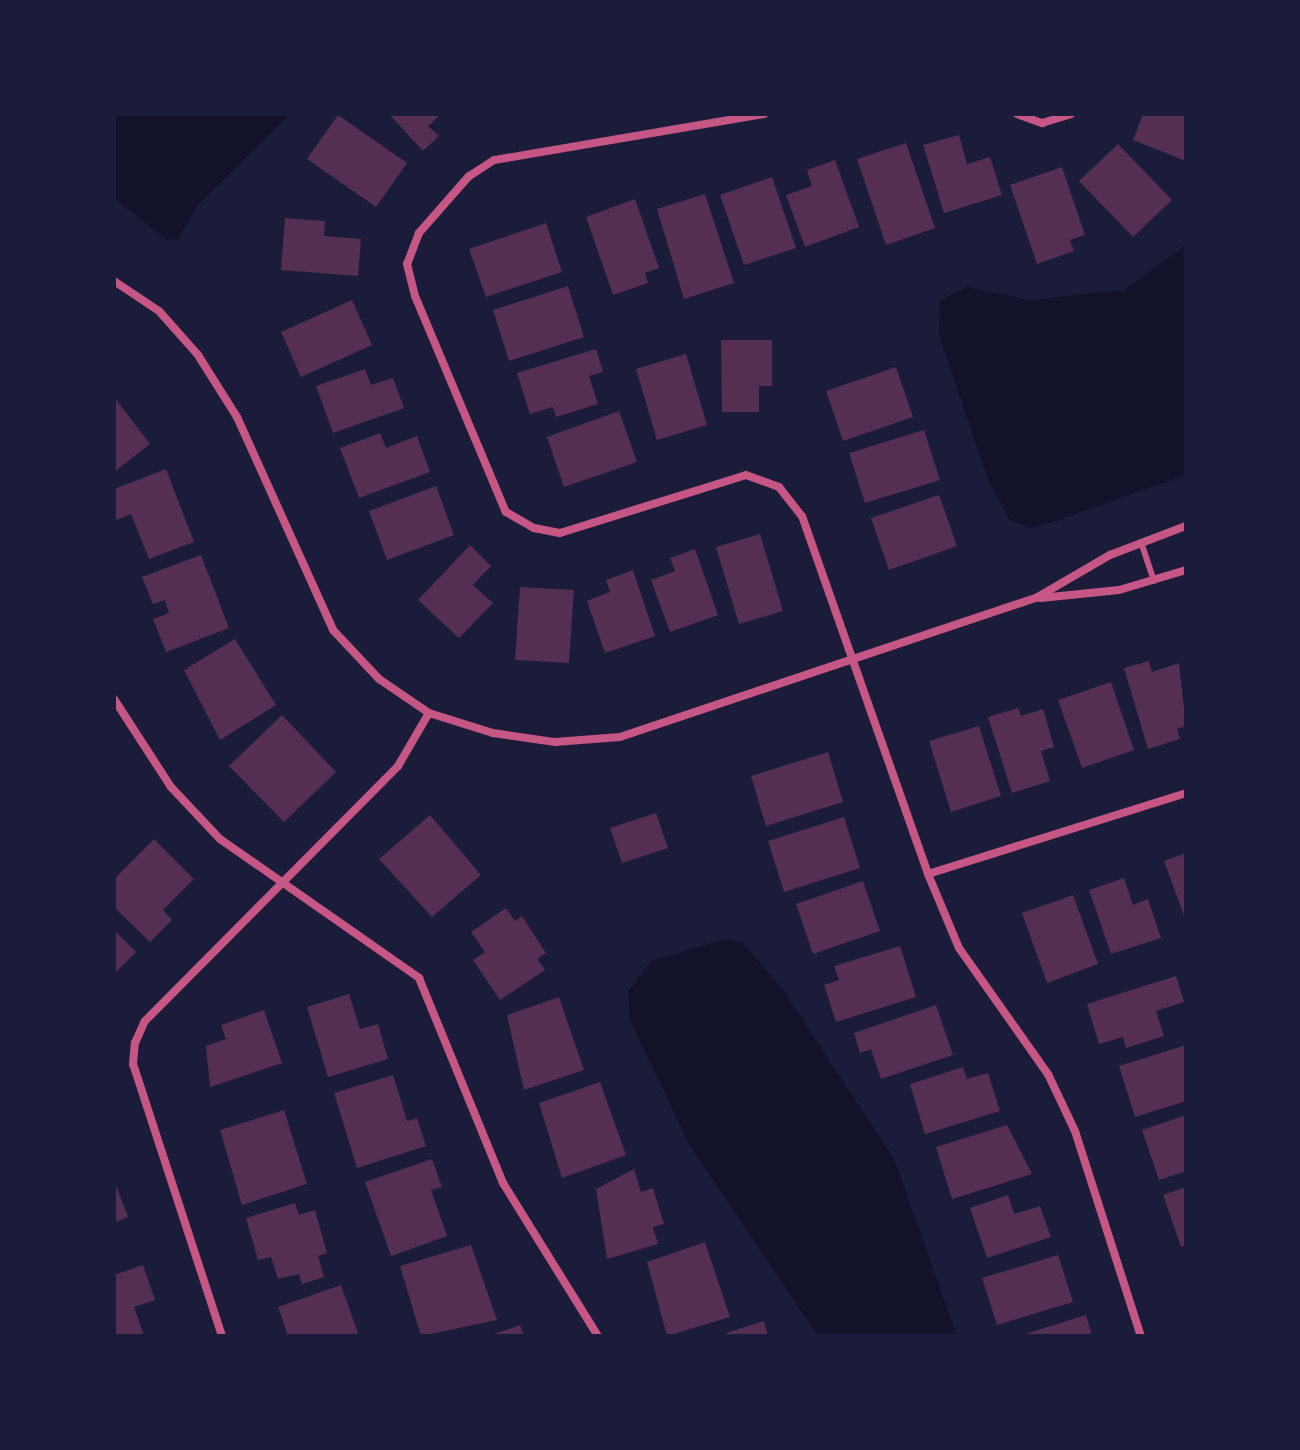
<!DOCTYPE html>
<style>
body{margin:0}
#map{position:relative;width:1300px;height:1450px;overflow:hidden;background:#1b1b3a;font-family:Raleway,sans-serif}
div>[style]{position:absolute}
.water>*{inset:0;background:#12122b}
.building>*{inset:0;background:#542f53}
.service>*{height:6px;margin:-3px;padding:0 3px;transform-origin:3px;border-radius:3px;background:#c65784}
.minor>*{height:8px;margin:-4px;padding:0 4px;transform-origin:4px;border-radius:4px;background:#c65784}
span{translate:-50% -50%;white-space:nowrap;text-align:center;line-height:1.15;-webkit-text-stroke:6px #1b1b3a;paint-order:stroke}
.frame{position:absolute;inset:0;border:116px solid #1b1b3a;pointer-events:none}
</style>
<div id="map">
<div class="water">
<i style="clip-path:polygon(114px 114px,290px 114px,196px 207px,179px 239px,167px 240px,114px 198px)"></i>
<i style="clip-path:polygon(1186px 245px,1186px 475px,1053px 522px,1031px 528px,1010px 520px,989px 482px,939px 335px,940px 301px,967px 287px,1029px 300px,1124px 290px)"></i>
<i style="clip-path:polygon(725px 939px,744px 944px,783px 990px,894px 1159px,957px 1336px,818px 1336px,689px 1144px,630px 1020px,628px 991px,652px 961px)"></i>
</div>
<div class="building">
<i style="clip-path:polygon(389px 114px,441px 114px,428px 126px,439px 136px,423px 151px)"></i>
<i style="clip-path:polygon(1143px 114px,1186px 114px,1186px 161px,1133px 140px)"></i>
<i style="clip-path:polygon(338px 115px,407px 163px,376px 207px,307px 159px)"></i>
<i style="clip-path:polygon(959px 135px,967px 164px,990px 157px,1002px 195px,944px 213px,923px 145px)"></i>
<i style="clip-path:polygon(906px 143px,935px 228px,886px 245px,857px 159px)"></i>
<i style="clip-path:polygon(1118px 144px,1172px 200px,1133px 237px,1079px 181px)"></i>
<i style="clip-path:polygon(835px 160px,859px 227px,805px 247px,786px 195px,812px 186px,807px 170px)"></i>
<i style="clip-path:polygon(1062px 167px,1085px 235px,1070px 240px,1074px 251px,1037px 264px,1010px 185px)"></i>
<i style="clip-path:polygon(772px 177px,796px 248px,744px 265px,720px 195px)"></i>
<i style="clip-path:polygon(705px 194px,734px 283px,684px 299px,657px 209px)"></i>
<i style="clip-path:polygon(635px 199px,659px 268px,645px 273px,648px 283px,613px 295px,586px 217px)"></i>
<i style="clip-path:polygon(285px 218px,325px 221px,324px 236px,361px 239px,358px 276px,281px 270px)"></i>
<i style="clip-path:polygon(546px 223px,562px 272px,486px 297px,469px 249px)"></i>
<i style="clip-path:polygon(568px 286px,584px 337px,509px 361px,493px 310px)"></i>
<i style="clip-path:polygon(352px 300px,372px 345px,301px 377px,281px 332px)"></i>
<i style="clip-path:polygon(721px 340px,772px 340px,772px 386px,759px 386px,759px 412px,722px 412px)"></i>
<i style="clip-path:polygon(596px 349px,603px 372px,589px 376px,598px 404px,556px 417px,553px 407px,530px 414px,517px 373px)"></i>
<i style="clip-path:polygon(686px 354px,707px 425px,657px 440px,636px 369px)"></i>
<i style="clip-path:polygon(896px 367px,913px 417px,843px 441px,826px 391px)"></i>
<i style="clip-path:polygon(365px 369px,371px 385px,393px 378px,404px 408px,333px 433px,316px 386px)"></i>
<i style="clip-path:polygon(114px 397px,150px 444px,114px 472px)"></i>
<i style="clip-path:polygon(619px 411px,637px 462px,564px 487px,547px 437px)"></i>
<i style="clip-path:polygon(924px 430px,940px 480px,865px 503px,849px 453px)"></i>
<i style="clip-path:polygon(380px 433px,386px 448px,417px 436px,430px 472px,359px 498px,340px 448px)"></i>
<i style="clip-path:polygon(166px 469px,194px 542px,149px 559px,131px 514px,114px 521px,114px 489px)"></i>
<i style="clip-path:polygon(436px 486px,454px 535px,387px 560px,369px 511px)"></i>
<i style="clip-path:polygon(939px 495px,957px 546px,889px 570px,871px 518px)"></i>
<i style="clip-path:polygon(760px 534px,783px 611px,739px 624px,716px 547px)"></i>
<i style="clip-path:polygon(470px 545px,491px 566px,473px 585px,493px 603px,459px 638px,418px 600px)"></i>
<i style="clip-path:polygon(695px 549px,718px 615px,670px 632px,651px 580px,675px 571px,670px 558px)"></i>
<i style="clip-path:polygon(201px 555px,229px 628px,166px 652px,153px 619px,169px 613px,165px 600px,153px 604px,142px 577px)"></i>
<i style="clip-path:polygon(633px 570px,655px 636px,605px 653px,587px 601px,610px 592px,606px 580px)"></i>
<i style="clip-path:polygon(520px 587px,574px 590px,569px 663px,515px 660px)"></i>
<i style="clip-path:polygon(235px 639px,276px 705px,220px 740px,184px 670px)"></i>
<i style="clip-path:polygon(1149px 661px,1152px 672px,1179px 663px,1186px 726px,1177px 729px,1180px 739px,1148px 749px,1124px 668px)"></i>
<i style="clip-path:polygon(1111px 682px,1134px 750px,1082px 768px,1058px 700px)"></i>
<i style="clip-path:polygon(1018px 708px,1021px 716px,1043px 709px,1054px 747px,1041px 751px,1050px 781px,1012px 793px,988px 717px)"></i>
<i style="clip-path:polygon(282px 715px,336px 772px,284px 822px,229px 766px)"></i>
<i style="clip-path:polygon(979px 726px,1001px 796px,951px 812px,929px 741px)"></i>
<i style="clip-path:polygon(828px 752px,843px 802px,766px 826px,751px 776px)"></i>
<i style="clip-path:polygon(656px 813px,668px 848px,622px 863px,610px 828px)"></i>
<i style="clip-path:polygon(430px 815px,481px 875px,432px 917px,379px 859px)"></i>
<i style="clip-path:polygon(844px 817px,860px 868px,784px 892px,768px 841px)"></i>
<i style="clip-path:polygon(154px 839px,194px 879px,163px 910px,172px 920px,150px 942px,114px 907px,114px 879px)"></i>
<i style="clip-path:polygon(1186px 853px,1186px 921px,1164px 861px)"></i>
<i style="clip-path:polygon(1124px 878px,1133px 905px,1148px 899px,1161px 938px,1111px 954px,1089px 890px)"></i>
<i style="clip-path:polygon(863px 881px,880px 931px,813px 954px,796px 904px)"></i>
<i style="clip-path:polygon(1073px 895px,1098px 964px,1047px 983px,1022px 913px)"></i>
<i style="clip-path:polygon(506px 908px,515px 921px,522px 916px,546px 953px,537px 959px,545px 970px,500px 1000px,473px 960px,485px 952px,471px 932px)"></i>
<i style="clip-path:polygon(114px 930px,136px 952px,114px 974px)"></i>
<i style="clip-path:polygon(900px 946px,916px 997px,836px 1022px,824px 985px,839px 980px,834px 966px)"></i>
<i style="clip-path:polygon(1176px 976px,1184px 1002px,1156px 1011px,1164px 1036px,1126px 1048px,1123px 1037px,1099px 1044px,1087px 1004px)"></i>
<i style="clip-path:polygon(349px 994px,360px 1029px,378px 1024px,388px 1059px,328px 1077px,307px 1007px)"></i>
<i style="clip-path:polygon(559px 997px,584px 1070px,524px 1090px,507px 1015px)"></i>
<i style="clip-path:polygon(936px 1005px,953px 1055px,881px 1079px,871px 1049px,860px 1053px,854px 1033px)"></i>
<i style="clip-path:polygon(264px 1010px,282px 1063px,210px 1087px,206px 1046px,226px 1039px,221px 1025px)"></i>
<i style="clip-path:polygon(1186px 1045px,1186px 1101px,1135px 1117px,1119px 1066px)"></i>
<i style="clip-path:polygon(963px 1067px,967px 1079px,988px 1073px,1000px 1111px,925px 1134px,910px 1084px)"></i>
<i style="clip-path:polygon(393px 1075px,407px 1121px,417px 1118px,426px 1146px,357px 1168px,334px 1093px)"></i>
<i style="clip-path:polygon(600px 1082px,626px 1155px,562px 1178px,539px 1103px)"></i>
<i style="clip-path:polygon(284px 1110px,307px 1184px,242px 1205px,220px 1130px)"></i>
<i style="clip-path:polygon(1186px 1115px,1186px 1171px,1159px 1180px,1142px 1130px)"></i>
<i style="clip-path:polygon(1007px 1125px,1032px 1174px,952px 1199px,936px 1147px)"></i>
<i style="clip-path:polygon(432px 1159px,442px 1187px,431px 1190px,447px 1236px,391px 1256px,365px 1182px)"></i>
<i style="clip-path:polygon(634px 1169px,641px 1192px,653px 1188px,664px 1224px,653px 1227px,658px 1244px,607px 1259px,596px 1189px)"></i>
<i style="clip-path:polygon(114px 1180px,128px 1217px,114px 1223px)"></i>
<i style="clip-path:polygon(1186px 1187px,1186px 1245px,1181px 1247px,1163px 1195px)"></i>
<i style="clip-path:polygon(1008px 1195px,1014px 1214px,1040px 1206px,1051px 1237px,987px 1258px,970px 1208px)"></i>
<i style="clip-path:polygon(295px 1203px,299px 1215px,315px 1210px,327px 1253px,318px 1256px,324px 1277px,302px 1284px,299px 1274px,278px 1279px,271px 1257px,258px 1260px,246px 1218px)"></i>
<i style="clip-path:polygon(705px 1242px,730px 1317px,667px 1336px,647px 1262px)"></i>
<i style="clip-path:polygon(471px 1245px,497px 1320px,421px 1336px,400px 1266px)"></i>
<i style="clip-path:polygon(1058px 1255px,1073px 1302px,997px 1325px,982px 1278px)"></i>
<i style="clip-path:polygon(143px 1265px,155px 1300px,134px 1307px,144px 1336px,114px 1336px,114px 1275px)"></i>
<i style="clip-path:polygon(341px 1285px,359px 1336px,288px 1336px,278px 1307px)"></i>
<i style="clip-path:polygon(1086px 1315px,1092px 1336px,1022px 1336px,1022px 1335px)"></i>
<i style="clip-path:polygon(764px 1321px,768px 1336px,727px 1336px,726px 1333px)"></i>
<i style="clip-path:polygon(520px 1325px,524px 1336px,489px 1336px)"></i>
</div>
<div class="service">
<i style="left:1141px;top:542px;width:41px;rotate:71.6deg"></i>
</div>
<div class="minor">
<i style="left:764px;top:114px;width:274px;rotate:170.3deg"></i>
<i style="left:494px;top:160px;width:30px;rotate:147deg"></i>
<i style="left:469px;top:176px;width:76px;rotate:131.3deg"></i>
<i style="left:419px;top:233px;width:33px;rotate:111deg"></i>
<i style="left:407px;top:264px;width:33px;rotate:76deg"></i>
<i style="left:415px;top:296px;width:234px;rotate:67.2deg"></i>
<i style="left:506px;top:512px;width:32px;rotate:30deg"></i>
<i style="left:534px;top:528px;width:26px;rotate:11deg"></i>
<i style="left:560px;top:533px;width:195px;rotate:-17.3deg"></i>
<i style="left:746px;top:475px;width:35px;rotate:20deg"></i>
<i style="left:779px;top:487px;width:37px;rotate:52deg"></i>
<i style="left:802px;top:516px;width:380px;rotate:70.6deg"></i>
<i style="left:928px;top:874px;width:80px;rotate:67.3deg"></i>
<i style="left:959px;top:948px;width:154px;rotate:54.8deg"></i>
<i style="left:1048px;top:1074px;width:63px;rotate:64.7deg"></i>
<i style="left:1075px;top:1131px;width:215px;rotate:72.2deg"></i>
<i style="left:1017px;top:114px;width:27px;rotate:20deg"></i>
<i style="left:1042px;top:123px;width:30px;rotate:-17deg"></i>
<i style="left:114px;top:281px;width:54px;rotate:33.7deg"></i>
<i style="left:159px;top:311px;width:59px;rotate:48.4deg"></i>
<i style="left:198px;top:355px;width:73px;rotate:57.8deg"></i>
<i style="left:237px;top:417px;width:234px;rotate:65.7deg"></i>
<i style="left:333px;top:630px;width:67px;rotate:46.8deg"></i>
<i style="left:379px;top:679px;width:60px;rotate:34.2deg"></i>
<i style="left:429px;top:713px;width:67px;rotate:17.4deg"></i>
<i style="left:493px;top:733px;width:63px;rotate:8.3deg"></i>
<i style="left:555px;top:742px;width:65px;rotate:-4.4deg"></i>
<i style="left:620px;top:737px;width:439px;rotate:-18.5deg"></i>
<i style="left:1036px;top:598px;width:86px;rotate:-30.2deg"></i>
<i style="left:1110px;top:555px;width:81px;rotate:-20.9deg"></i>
<i style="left:1041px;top:598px;width:78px;rotate:-5.9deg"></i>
<i style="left:1119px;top:590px;width:70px;rotate:-16.6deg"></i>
<i style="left:114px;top:699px;width:105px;rotate:57.1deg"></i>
<i style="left:171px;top:787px;width:71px;rotate:46.7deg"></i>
<i style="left:220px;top:839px;width:243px;rotate:34.9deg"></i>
<i style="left:419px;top:978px;width:222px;rotate:67.7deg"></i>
<i style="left:503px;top:1183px;width:180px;rotate:58.2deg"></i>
<i style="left:928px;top:874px;width:270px;rotate:-17.4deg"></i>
<i style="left:222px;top:1336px;width:286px;rotate:-108.1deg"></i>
<i style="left:133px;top:1064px;width:21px;rotate:-85deg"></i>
<i style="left:135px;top:1043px;width:24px;rotate:-66deg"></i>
<i style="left:145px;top:1021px;width:359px;rotate:-45.2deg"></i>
<i style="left:398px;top:766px;width:61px;rotate:-59.7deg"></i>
</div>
<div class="frame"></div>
</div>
